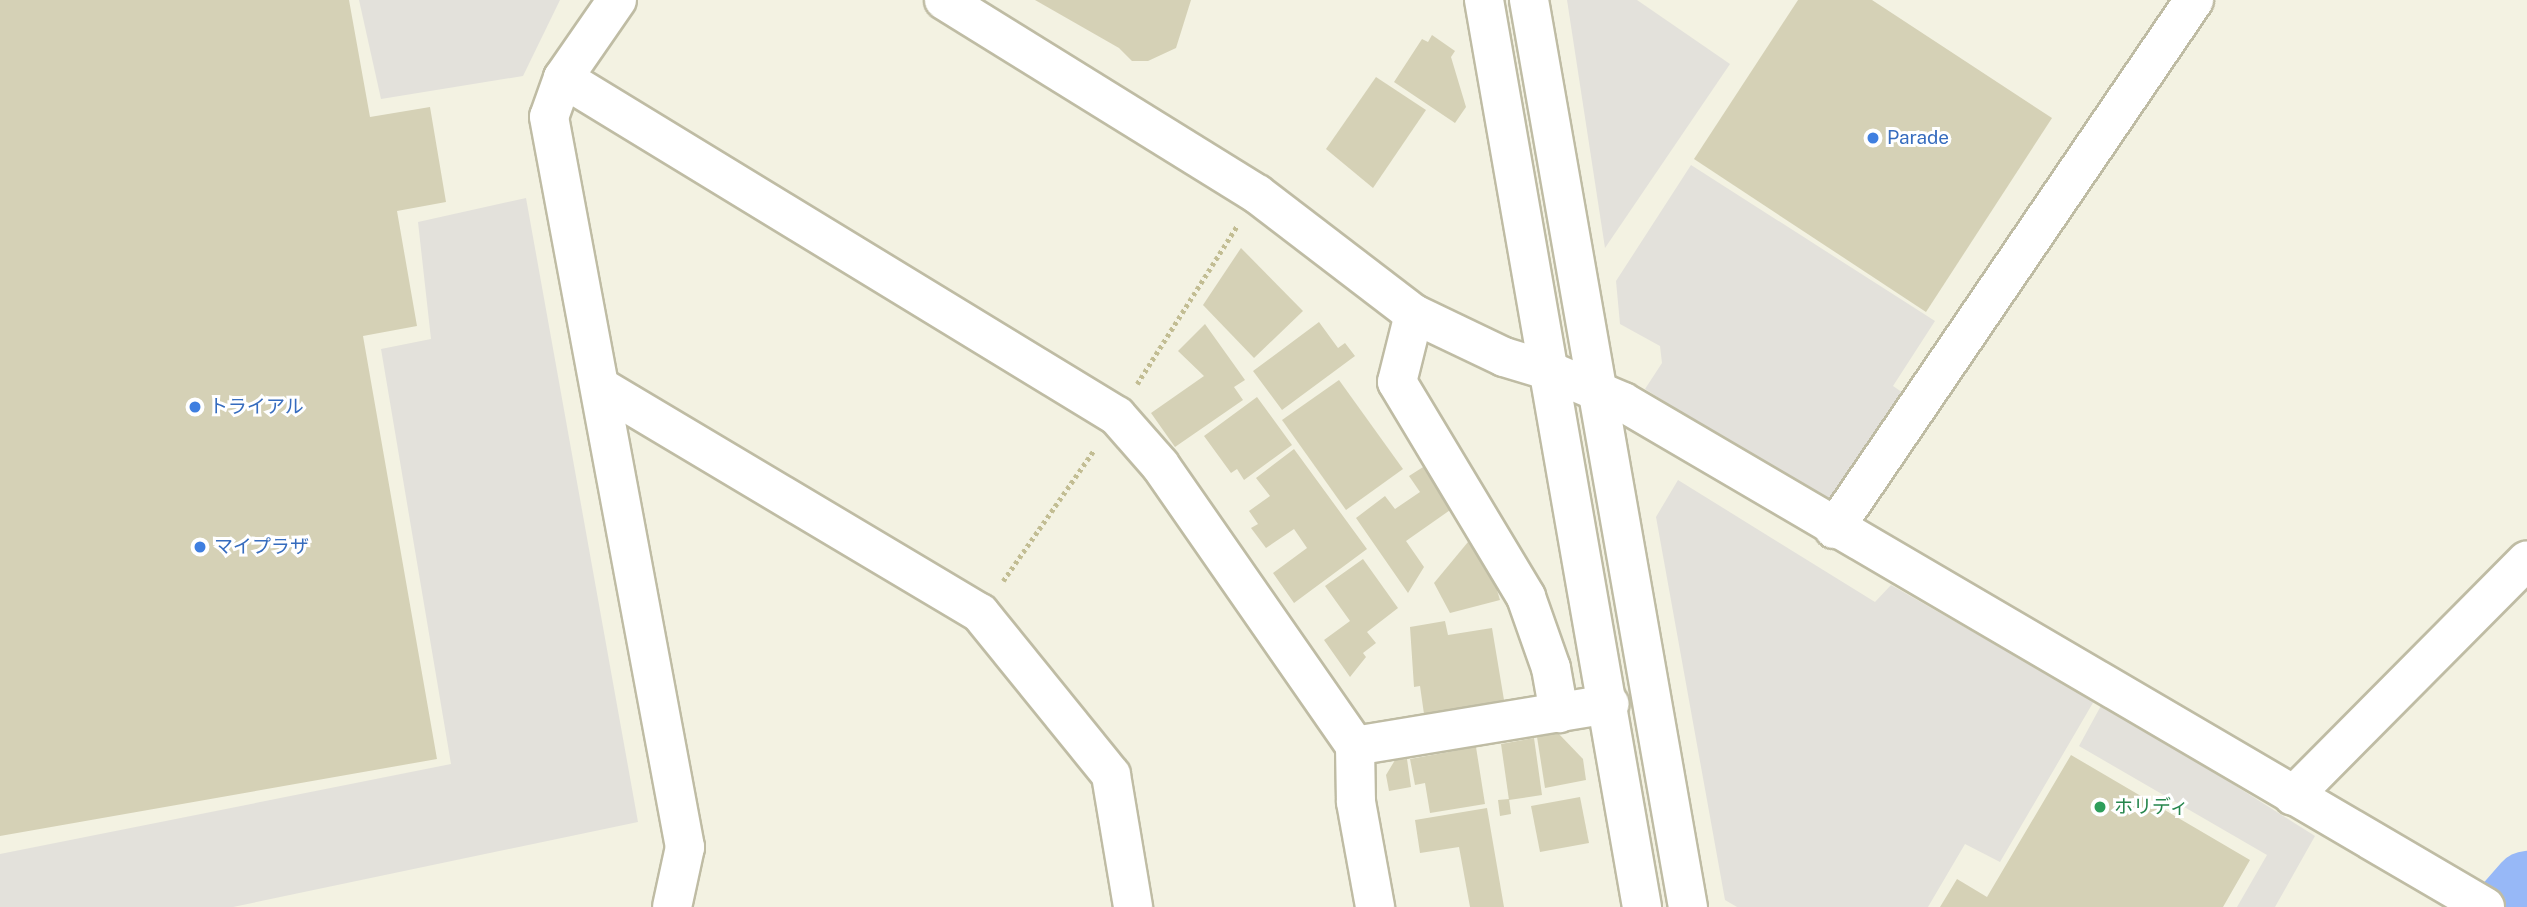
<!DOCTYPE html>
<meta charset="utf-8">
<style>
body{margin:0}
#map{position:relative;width:2527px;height:907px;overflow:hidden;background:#f3f2e2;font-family:"Public Sans","Noto Sans JP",sans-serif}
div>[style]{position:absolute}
.parking>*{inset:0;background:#e3e1db}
.river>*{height:70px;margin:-35px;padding:0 35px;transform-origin:35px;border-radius:35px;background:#97b8f7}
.building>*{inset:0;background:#d5d1b6}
.path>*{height:4.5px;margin-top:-2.25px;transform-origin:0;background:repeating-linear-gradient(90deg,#c2bd93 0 3.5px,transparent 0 7px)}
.roads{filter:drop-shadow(2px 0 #bfbca4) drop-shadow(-2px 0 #bfbca4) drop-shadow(0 2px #bfbca4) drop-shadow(0 -2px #bfbca4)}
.minor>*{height:38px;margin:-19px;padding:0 19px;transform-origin:19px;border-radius:19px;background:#fff}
.tertiary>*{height:38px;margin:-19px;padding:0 19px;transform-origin:19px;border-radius:19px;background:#fff}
.dots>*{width:19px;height:19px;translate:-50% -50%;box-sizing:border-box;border:4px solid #fff;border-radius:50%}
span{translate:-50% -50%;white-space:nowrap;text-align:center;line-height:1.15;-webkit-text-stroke:6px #fff;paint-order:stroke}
.shop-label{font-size:19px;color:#366cbe}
.left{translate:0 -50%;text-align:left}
.leisure-label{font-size:19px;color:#27864d}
</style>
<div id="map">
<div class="parking">
<i style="clip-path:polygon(359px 0,560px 0,523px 76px,381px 99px)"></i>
<i style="clip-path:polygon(1567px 0,1637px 0,1730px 64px,1605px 248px)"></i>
<i style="clip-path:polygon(1691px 165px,1935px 321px,1893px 386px,1909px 397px,1836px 511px,1645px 389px,1662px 363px,1660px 346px,1620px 324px,1616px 281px)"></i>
<i style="clip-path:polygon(526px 198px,638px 822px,233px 907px,0 907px,0 854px,451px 764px,381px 349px,431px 339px,418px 222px)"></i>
<i style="clip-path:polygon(1678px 480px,1875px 602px,1891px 585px,2094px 701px,2000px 862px,1965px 844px,1928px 907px,1737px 907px,1725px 900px,1656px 517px)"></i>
<i style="clip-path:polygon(2103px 702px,2315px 836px,2275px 907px,2237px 907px,2267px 855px,2079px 746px)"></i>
</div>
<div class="river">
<i style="left:2509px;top:907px;width:28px;rotate:-49deg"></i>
</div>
<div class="building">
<i style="clip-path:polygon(0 0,349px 0,370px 117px,430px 107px,446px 202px,397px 211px,417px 326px,363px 336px,437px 759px,0 836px)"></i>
<i style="clip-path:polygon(1035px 0,1191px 0,1176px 48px,1148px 61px,1132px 61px,1119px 48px)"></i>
<i style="clip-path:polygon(1798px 0,1872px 0,2052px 118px,1926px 312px,1694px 159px)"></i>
<i style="clip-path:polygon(1432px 35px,1455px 51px,1451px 57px,1466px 107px,1455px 123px,1394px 82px,1422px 39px,1428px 42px)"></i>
<i style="clip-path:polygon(1376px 77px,1426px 110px,1373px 188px,1326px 149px)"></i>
<i style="clip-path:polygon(1241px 248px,1303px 311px,1254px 358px,1203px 305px)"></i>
<i style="clip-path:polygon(1319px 322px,1338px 348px,1345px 343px,1355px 356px,1282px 410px,1253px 371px)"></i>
<i style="clip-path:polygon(1205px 324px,1245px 380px,1234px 387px,1243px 400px,1175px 447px,1151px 413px,1204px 376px,1178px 351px)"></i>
<i style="clip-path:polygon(1339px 380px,1403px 469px,1346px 510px,1282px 420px)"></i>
<i style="clip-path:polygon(1257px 397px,1292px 445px,1244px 480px,1237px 469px,1231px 473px,1204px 436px)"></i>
<i style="clip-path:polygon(1294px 449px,1367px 549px,1294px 603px,1273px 573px,1307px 548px,1294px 529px,1266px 548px,1251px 528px,1258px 524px,1249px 511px,1270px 496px,1256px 478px)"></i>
<i style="clip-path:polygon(1431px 462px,1453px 508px,1406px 541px,1424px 567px,1408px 593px,1356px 518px,1385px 496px,1395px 509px,1420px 492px,1409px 476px)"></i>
<i style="clip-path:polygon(1468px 542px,1488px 560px,1500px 600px,1450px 613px,1434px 583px)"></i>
<i style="clip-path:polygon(1363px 559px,1398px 608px,1367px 632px,1376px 643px,1363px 653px,1366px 657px,1350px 677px,1324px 640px,1350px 621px,1325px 586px)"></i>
<i style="clip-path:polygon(1445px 621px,1448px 635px,1492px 628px,1504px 700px,1424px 714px,1420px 686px,1414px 687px,1410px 627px)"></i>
<i style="clip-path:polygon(1558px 733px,1583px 759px,1586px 780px,1545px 788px,1537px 737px)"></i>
<i style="clip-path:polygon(1534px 738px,1542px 795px,1509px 800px,1501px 744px)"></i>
<i style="clip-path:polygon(1476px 747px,1485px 804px,1430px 813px,1425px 783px,1415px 785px,1410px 759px)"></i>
<i style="clip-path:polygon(2071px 755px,2250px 860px,2223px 907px,1940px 907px,1957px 879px,1987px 897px)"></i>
<i style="clip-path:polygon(1407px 759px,1411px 787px,1389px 791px,1386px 775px,1395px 760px)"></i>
<i style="clip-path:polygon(1580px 797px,1589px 843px,1540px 852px,1531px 806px)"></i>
<i style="clip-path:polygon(1509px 799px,1511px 814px,1500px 816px,1498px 800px)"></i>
<i style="clip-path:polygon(1487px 808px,1504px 907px,1470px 907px,1459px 847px,1420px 853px,1415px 820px)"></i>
</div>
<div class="path">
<i style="left:1137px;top:384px;width:187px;rotate:-57.7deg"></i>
<i style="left:1003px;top:581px;width:160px;rotate:-55.2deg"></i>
</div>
<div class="roads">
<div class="minor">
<i style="left:617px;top:0;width:95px;rotate:124.7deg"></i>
<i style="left:563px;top:78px;width:41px;rotate:109.7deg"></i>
<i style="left:549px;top:117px;width:743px;rotate:79.45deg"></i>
<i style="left:685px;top:847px;width:61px;rotate:102.2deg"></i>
<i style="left:563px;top:78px;width:649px;rotate:31.39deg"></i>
<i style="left:1117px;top:416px;width:65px;rotate:48.7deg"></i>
<i style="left:1160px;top:465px;width:342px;rotate:55.2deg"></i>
<i style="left:1355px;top:746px;width:56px;rotate:89deg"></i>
<i style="left:1356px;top:802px;width:107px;rotate:79.7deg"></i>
<i style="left:1414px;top:314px;width:70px;rotate:104deg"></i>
<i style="left:1397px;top:382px;width:251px;rotate:59deg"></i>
<i style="left:1526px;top:597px;width:75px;rotate:70.6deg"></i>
<i style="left:1551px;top:668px;width:46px;rotate:79.9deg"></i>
<i style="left:1547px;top:370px;width:82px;rotate:22.8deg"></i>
<i style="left:1623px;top:402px;width:999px;rotate:30.36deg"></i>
<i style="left:604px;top:389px;width:438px;rotate:30.8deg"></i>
<i style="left:980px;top:613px;width:208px;rotate:51deg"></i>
<i style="left:1111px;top:775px;width:134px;rotate:80.5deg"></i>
<i style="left:1834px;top:529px;width:640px;rotate:-55.76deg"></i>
<i style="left:1355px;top:746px;width:258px;rotate:-9.4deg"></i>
<i style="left:2293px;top:796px;width:332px;rotate:-45.2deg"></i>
</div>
<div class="tertiary">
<i style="left:944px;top:0;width:368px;rotate:31.8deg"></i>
<i style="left:1257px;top:194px;width:198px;rotate:37.4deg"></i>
<i style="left:1414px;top:314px;width:100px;rotate:25.5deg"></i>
<i style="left:1504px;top:357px;width:45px;rotate:16.8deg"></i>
<i style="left:1484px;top:0;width:921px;rotate:80.12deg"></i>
<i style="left:1529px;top:0;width:921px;rotate:80.06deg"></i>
</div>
</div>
<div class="dots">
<i style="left:1873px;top:138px;background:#3f7fe0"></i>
<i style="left:195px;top:407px;background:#3f7fe0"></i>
<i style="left:200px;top:547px;background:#3f7fe0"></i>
<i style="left:2100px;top:807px;background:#2e9e5b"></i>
</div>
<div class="shop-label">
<span class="left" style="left:1887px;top:138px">Parade</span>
<span class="left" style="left:209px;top:407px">トライアル</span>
<span class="left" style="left:214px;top:547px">マイプラザ</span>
</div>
<div class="leisure-label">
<span class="left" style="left:2114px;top:807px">ホリディ</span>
</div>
</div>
